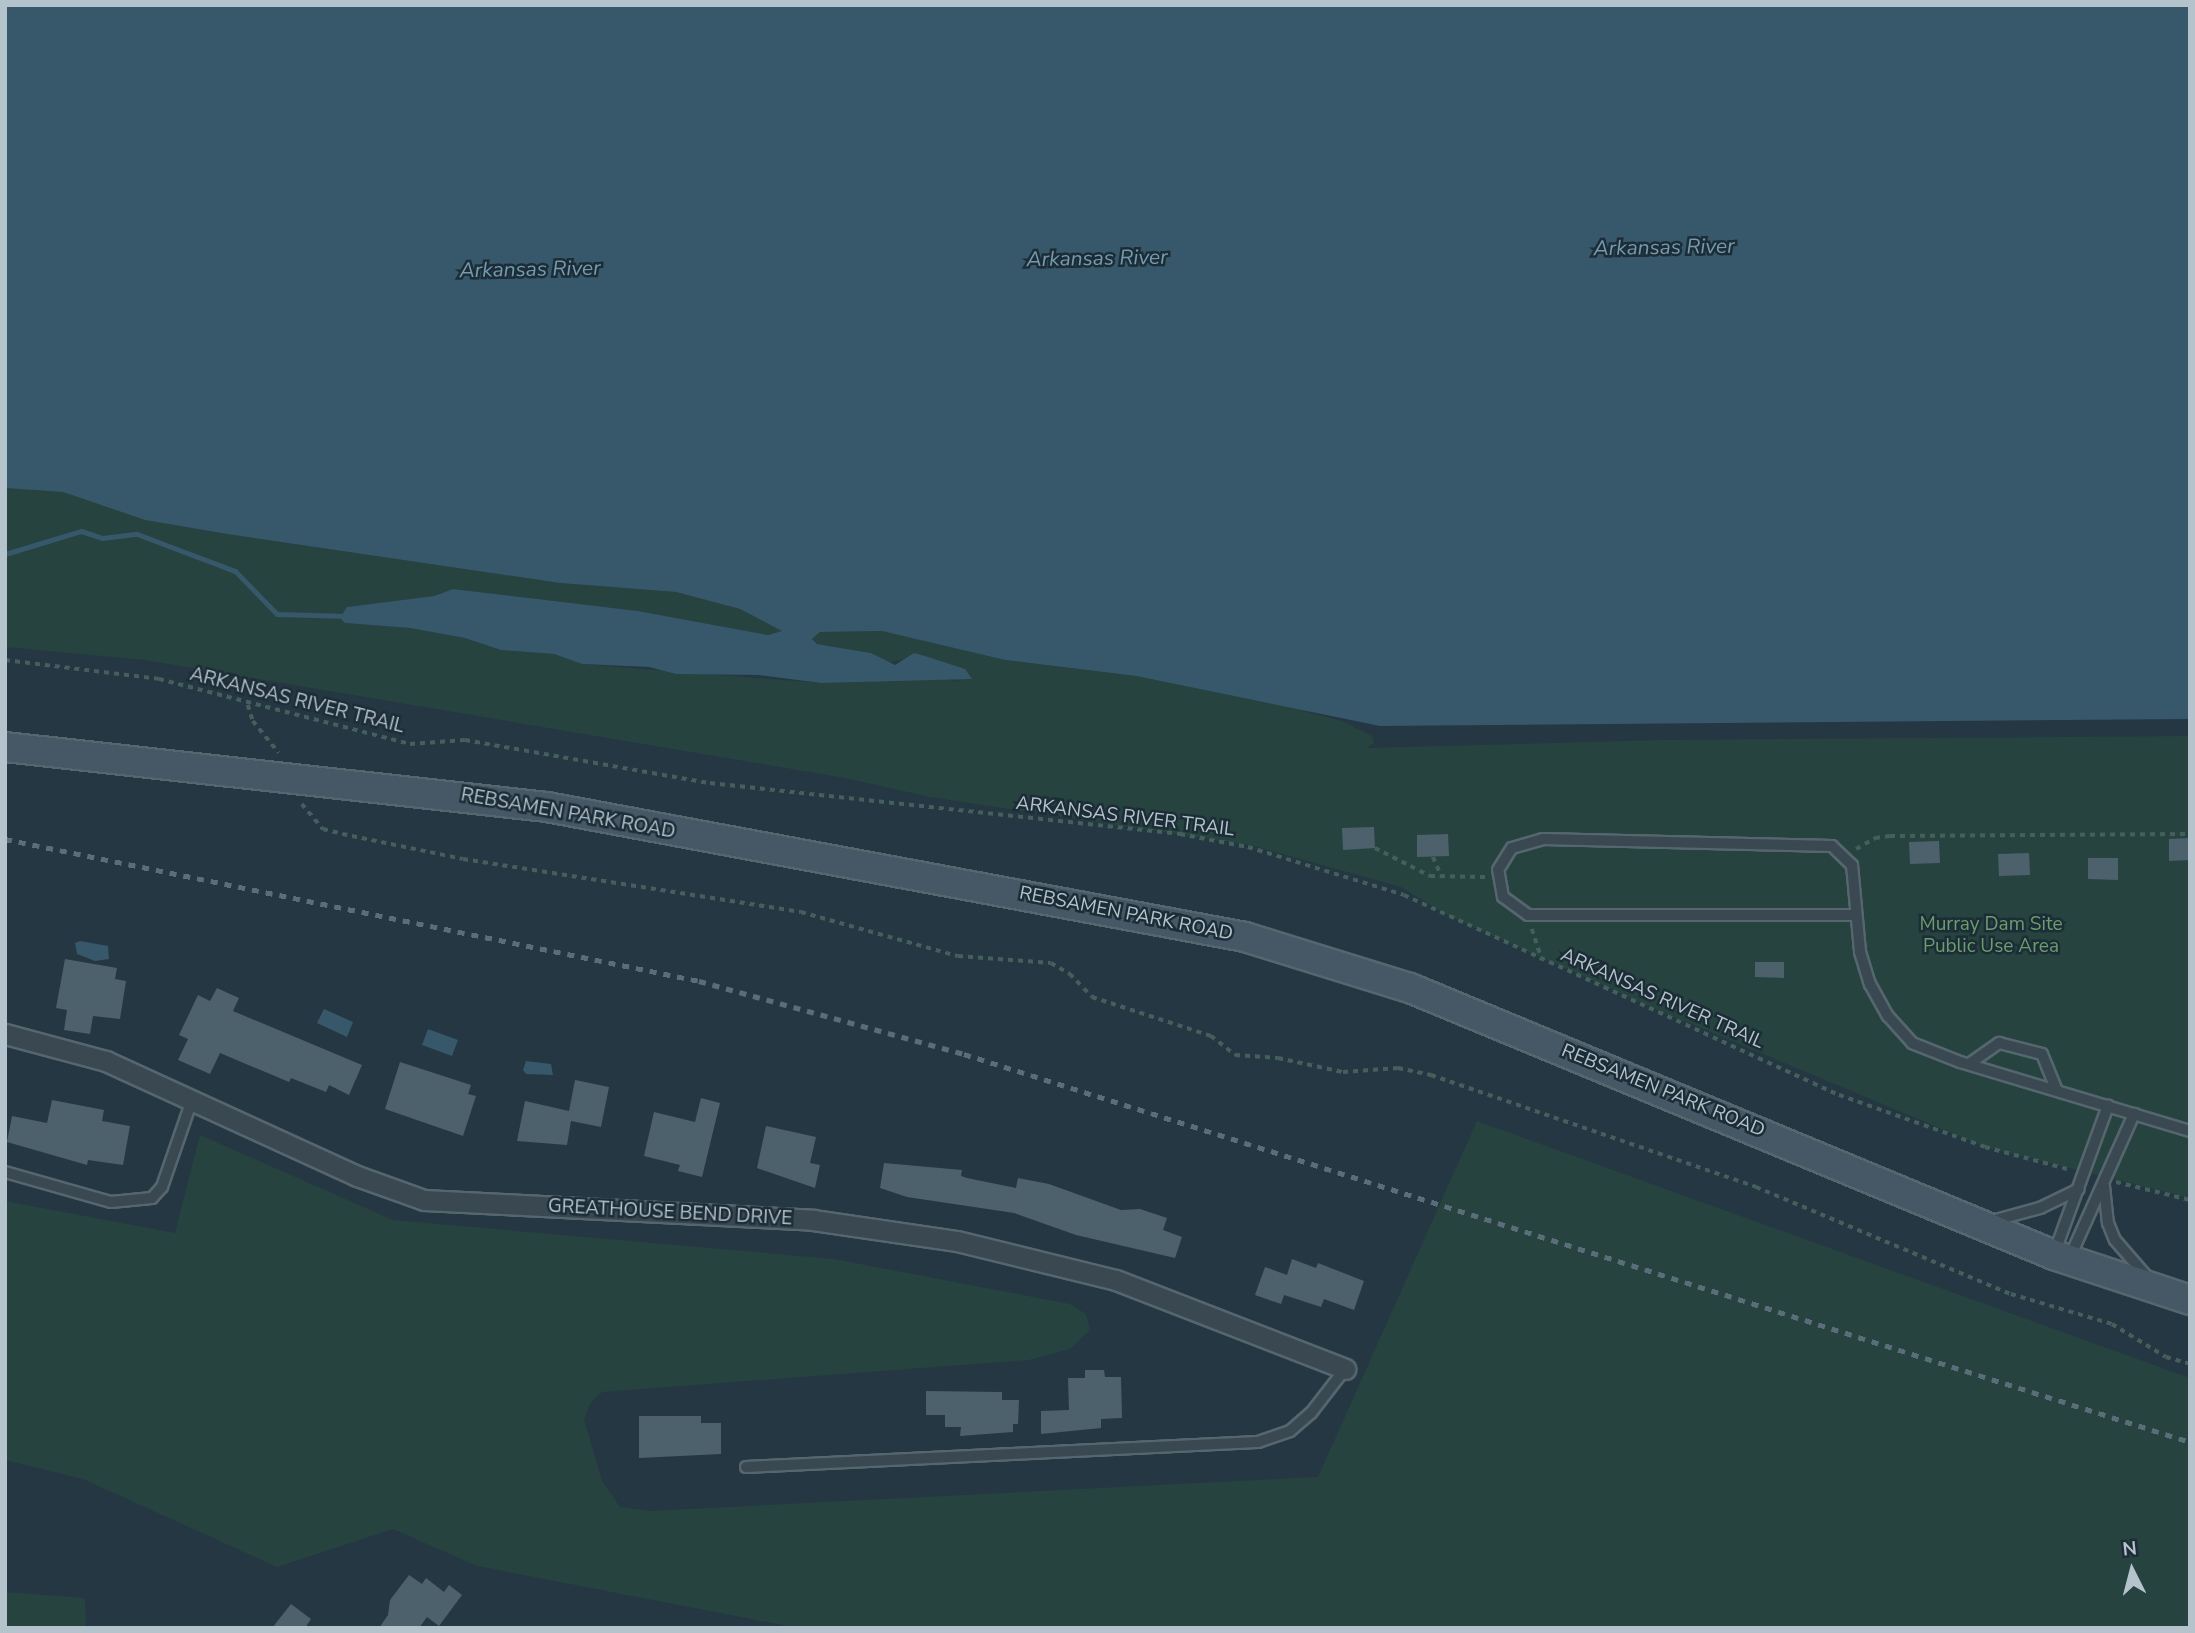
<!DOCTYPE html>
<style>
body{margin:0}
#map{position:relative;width:2195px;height:1633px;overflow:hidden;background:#243742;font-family:"Nunito Sans",sans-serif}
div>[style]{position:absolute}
.green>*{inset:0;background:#264340}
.water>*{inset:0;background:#37576a}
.stream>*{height:5px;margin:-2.5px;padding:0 2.5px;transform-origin:2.5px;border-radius:2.5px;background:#37576a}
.building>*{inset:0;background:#4d616d}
.path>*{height:3.5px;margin-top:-1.75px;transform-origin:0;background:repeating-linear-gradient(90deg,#455f5c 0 5px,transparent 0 10px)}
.roads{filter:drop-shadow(2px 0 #56666f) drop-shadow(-2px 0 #56666f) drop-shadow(0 2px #56666f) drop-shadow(0 -2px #56666f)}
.lane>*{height:10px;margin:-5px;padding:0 5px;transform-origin:5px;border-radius:5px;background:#394851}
.street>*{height:19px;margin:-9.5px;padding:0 9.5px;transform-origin:9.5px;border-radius:9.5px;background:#394851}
.secondary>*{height:28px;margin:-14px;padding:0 14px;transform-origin:14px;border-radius:14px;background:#465865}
.rail>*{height:5px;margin-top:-2.5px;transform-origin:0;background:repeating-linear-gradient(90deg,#5a6d79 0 7px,transparent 0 14px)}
span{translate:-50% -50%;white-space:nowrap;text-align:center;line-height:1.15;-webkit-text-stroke:5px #1d2d37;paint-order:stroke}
.street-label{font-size:19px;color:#b5c3cc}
.park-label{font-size:19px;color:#6b9e6c}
.water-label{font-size:21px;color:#749bb0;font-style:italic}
.frame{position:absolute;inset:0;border:7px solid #b5c3cc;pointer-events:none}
.north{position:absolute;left:2097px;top:1535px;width:70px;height:70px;-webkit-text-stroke:5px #1d2d37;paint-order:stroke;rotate:354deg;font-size:19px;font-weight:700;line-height:28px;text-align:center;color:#b5c3cc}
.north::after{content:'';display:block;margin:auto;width:24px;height:32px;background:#b5c3cc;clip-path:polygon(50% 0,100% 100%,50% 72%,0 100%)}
</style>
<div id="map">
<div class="green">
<i style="clip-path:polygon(5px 488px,63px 492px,145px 520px,227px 534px,560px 583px,676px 592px,740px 609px,783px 631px,768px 635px,638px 611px,453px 589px,434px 596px,347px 607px,340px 618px,345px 623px,410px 628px,465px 638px,501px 650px,554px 654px,582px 664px,821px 683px,937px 678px,961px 682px,903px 659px,887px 663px,871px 653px,817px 644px,812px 639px,820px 632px,882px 631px,1005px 660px,1136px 676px,1281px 705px,1342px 721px,1372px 736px,1374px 743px,1366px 748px,1661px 740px,2190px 736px,2190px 1198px,1985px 1147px,1658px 1010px,1449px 916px,1401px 887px,1250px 845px,930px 797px,845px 778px,145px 660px,5px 647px)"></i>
<i style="clip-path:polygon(1477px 1121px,2190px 1378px,2190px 1628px,798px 1628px,477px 1566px,393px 1529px,277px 1567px,83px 1479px,5px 1460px,5px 1201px,175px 1233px,200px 1135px,393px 1220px,834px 1259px,1070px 1304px,1086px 1314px,1090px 1330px,1070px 1349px,1029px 1360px,602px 1392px,591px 1402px,584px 1419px,602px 1481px,620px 1507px,649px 1511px,1318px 1477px)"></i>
<i style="clip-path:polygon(5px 1592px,85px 1598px,86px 1628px,5px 1628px)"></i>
</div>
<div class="water">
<i style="clip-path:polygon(5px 5px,2190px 5px,2190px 719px,1380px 726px,1136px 676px,1005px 660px,882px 631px,820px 632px,812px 639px,817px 644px,871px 653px,895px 665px,914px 653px,925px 656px,965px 669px,972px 679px,821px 683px,758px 675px,676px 674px,649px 667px,582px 664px,554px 654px,501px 650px,465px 638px,410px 628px,345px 623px,340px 618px,347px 607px,434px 596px,453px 589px,638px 611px,768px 635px,782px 631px,740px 609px,676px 592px,560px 583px,227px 534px,145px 520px,63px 492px,5px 488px)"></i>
<i style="clip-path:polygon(80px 941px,108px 946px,109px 959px,95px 961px,77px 954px,75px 943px)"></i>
<i style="clip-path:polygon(324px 1009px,353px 1022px,347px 1037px,317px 1023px)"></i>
<i style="clip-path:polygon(428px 1029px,458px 1040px,452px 1056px,422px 1045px)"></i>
<i style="clip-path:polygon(526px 1061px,551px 1064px,553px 1075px,526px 1074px,523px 1070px)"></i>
</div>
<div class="stream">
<i style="left:5px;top:554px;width:79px;rotate:-16.8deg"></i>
<i style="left:81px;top:531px;width:22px;rotate:18deg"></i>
<i style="left:102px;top:538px;width:35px;rotate:-7deg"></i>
<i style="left:137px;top:534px;width:105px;rotate:20.7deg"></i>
<i style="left:235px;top:571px;width:60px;rotate:45.7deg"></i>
<i style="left:277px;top:614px;width:71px;rotate:1.6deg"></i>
</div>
<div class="building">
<i style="clip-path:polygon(1374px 827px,1375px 848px,1343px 850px,1342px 828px)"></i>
<i style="clip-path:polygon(1448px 834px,1449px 856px,1417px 857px,1417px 835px)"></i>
<i style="clip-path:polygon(2190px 838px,2190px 860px,2169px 861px,2169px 839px)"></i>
<i style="clip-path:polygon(1939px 841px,1940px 863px,1910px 864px,1909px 842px)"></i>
<i style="clip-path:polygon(2029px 853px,2030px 875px,1999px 876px,1998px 854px)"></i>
<i style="clip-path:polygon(2088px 858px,2118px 858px,2118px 880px,2088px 879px)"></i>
<i style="clip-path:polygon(65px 959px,117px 968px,115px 979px,126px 981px,120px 1019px,93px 1016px,90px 1034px,64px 1030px,67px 1010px,56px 1008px)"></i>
<i style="clip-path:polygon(1755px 962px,1784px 962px,1784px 978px,1755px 977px)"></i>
<i style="clip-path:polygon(217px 988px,239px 998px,233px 1011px,362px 1065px,349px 1095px,329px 1085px,326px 1092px,291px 1078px,289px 1082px,220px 1053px,210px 1074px,178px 1060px,188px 1039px,179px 1035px,198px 995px,210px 1001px)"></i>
<i style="clip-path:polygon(400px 1062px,471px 1085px,468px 1094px,476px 1096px,463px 1136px,385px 1109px)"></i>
<i style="clip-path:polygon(575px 1080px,609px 1087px,601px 1127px,571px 1121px,567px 1145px,517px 1141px,525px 1101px,569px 1111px)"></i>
<i style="clip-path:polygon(701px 1098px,720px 1103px,702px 1177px,678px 1171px,680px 1165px,644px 1156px,654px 1112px,695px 1122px)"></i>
<i style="clip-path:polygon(52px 1100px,104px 1110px,102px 1121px,130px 1126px,123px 1165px,88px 1160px,87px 1165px,7px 1142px,12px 1116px,47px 1123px)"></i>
<i style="clip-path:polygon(766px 1126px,816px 1137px,810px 1163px,820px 1165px,815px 1188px,757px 1168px)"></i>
<i style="clip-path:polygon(884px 1163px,962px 1170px,961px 1176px,967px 1178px,1016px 1188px,1018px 1178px,1049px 1184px,1121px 1210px,1140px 1209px,1167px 1218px,1163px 1230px,1182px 1237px,1175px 1258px,1076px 1235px,1014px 1213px,907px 1197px,880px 1188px)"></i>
<i style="clip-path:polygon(1292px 1259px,1316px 1268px,1318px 1263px,1364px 1281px,1354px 1310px,1324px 1299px,1321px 1307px,1284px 1295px,1281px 1304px,1255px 1295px,1265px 1267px,1287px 1275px)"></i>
<i style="clip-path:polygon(1085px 1370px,1104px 1370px,1105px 1377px,1121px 1377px,1122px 1418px,1101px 1419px,1101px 1428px,1041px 1434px,1041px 1411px,1069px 1410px,1068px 1378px,1085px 1378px)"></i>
<i style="clip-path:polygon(926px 1391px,1002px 1392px,1002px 1400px,1019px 1400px,1018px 1424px,1013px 1424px,1013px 1432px,960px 1436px,961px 1427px,945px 1427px,945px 1415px,926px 1415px)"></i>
<i style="clip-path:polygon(639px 1416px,701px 1416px,701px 1423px,721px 1423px,721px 1454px,639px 1458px)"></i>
<i style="clip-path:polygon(409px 1575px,422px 1584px,426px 1578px,444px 1592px,449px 1585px,462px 1595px,439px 1626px,427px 1617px,419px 1628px,379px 1628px,388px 1615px,390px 1600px)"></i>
<i style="clip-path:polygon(291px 1604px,311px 1619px,305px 1628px,272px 1628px)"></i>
</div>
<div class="path">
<i style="left:5px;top:660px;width:155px;rotate:7deg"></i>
<i style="left:159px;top:679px;width:259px;rotate:14.5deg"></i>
<i style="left:410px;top:744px;width:55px;rotate:-4.2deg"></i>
<i style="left:465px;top:740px;width:249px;rotate:10deg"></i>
<i style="left:710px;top:783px;width:473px;rotate:6.2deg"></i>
<i style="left:1180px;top:834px;width:69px;rotate:10.8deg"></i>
<i style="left:1248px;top:847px;width:163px;rotate:17.1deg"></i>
<i style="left:1404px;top:895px;width:479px;rotate:24.7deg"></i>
<i style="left:1839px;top:1095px;width:155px;rotate:19.6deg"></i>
<i style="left:1985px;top:1147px;width:89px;rotate:15deg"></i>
<i style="left:248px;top:705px;width:17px;rotate:73deg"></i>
<i style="left:253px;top:721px;width:41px;rotate:50.9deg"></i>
<i style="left:302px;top:804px;width:33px;rotate:50deg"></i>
<i style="left:323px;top:829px;width:30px;rotate:14deg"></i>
<i style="left:352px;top:836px;width:113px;rotate:11.7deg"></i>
<i style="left:463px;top:859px;width:342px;rotate:8.9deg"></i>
<i style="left:801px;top:912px;width:163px;rotate:15.7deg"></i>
<i style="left:958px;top:956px;width:93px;rotate:4.3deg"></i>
<i style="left:1051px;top:963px;width:22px;rotate:30deg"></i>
<i style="left:1070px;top:974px;width:32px;rotate:46deg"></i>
<i style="left:1092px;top:997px;width:125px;rotate:18.1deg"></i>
<i style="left:1211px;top:1036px;width:31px;rotate:38deg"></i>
<i style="left:1235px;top:1055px;width:43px;rotate:4deg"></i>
<i style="left:1278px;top:1058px;width:66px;rotate:12.2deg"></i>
<i style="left:1343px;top:1072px;width:55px;rotate:-4.2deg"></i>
<i style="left:1398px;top:1068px;width:34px;rotate:12deg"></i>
<i style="left:1431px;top:1075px;width:344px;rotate:19deg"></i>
<i style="left:1756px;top:1187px;width:277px;rotate:22.8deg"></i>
<i style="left:2011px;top:1294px;width:105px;rotate:16.5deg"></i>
<i style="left:2112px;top:1324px;width:63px;rotate:31.4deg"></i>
<i style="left:2166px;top:1357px;width:25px;rotate:16deg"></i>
<i style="left:1375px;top:848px;width:62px;rotate:27deg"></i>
<i style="left:1430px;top:876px;width:55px;rotate:1deg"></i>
<i style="left:1856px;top:849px;width:22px;rotate:-30deg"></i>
<i style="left:1875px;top:838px;width:15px;rotate:-8deg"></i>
<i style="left:1890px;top:836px;width:300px;rotate:-0.4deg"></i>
<i style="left:1433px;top:857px;width:22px;rotate:66deg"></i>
<i style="left:1532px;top:929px;width:33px;rotate:72deg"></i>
<i style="left:2116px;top:1182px;width:76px;rotate:13.7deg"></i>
</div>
<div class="roads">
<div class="lane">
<i style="left:1855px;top:915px;width:327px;rotate:180deg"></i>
<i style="left:1528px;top:915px;width:31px;rotate:-144deg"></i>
<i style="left:1503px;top:897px;width:27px;rotate:-100deg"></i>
<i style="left:1498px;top:870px;width:26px;rotate:-58deg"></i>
<i style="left:1512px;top:848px;width:32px;rotate:-16deg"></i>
<i style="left:1543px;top:839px;width:289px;rotate:1.4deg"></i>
<i style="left:1832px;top:846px;width:28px;rotate:44deg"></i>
<i style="left:1852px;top:865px;width:87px;rotate:84.7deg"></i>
<i style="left:1860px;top:952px;width:34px;rotate:73deg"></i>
<i style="left:1870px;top:984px;width:37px;rotate:61deg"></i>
<i style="left:1888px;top:1016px;width:36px;rotate:48deg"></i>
<i style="left:1912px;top:1043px;width:52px;rotate:21.6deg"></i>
<i style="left:1960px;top:1062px;width:240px;rotate:16.7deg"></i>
<i style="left:1969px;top:1064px;width:37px;rotate:-35deg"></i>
<i style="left:1999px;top:1043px;width:44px;rotate:14.3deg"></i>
<i style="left:2042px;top:1054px;width:38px;rotate:68deg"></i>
<i style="left:5px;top:1172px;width:110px;rotate:15.8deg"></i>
<i style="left:111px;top:1202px;width:41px;rotate:-5.6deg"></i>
<i style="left:152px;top:1198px;width:15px;rotate:-48deg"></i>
<i style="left:162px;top:1187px;width:92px;rotate:-71deg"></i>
<i style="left:2104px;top:1186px;width:37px;rotate:84deg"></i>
<i style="left:2108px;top:1223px;width:18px;rotate:68deg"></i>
<i style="left:2115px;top:1240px;width:49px;rotate:49.1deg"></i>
<i style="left:1992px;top:1221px;width:50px;rotate:-15.2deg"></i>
<i style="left:2040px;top:1208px;width:43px;rotate:-26deg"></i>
<i style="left:2054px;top:1254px;width:158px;rotate:-70deg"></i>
<i style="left:2070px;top:1257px;width:157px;rotate:-65.9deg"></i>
<i style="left:746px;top:1467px;width:513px;rotate:-2.8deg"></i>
<i style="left:1258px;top:1442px;width:34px;rotate:-19deg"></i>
<i style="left:1290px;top:1431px;width:28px;rotate:-41deg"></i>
<i style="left:1311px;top:1413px;width:56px;rotate:-52.3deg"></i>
</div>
<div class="street">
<i style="left:5px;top:1034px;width:105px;rotate:15deg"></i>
<i style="left:106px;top:1061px;width:276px;rotate:24.6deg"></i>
<i style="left:357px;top:1176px;width:71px;rotate:19.7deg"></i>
<i style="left:424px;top:1200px;width:390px;rotate:2.9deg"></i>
<i style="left:813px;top:1220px;width:146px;rotate:8.3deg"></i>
<i style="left:957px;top:1241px;width:164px;rotate:13.8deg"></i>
<i style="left:1116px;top:1280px;width:246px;rotate:21.2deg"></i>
</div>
<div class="secondary">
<i style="left:5px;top:747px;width:545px;rotate:6.32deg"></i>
<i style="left:547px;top:807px;width:710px;rotate:10.55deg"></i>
<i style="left:1245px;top:937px;width:173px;rotate:17.2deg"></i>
<i style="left:1410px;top:988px;width:697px;rotate:22.52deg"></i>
<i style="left:2054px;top:1255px;width:143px;rotate:18.3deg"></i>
</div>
</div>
<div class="rail">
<i style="left:5px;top:839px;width:708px;rotate:11.56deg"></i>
<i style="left:699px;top:981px;width:275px;rotate:15.4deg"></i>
<i style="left:964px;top:1054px;width:1286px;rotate:17.56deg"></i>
</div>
<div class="street-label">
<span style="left:297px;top:701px;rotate:14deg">ARKANSAS RIVER TRAIL</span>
<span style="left:568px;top:814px;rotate:10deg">REBSAMEN PARK ROAD</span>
<span style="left:1125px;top:817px;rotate:7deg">ARKANSAS RIVER TRAIL</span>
<span style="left:1126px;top:914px;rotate:11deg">REBSAMEN PARK ROAD</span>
<span style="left:1662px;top:999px;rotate:24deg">ARKANSAS RIVER TRAIL</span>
<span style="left:1663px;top:1091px;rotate:22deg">REBSAMEN PARK ROAD</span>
<span style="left:670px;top:1213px;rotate:3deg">GREATHOUSE BEND DRIVE</span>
</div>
<div class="park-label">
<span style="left:1991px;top:936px">Murray Dam Site<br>Public Use Area</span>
</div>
<div class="water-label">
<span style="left:1664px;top:247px;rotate:-1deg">Arkansas River</span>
<span style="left:1097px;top:258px;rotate:-1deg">Arkansas River</span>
<span style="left:530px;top:269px;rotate:-1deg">Arkansas River</span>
</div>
<div class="frame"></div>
<div class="north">N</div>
</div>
